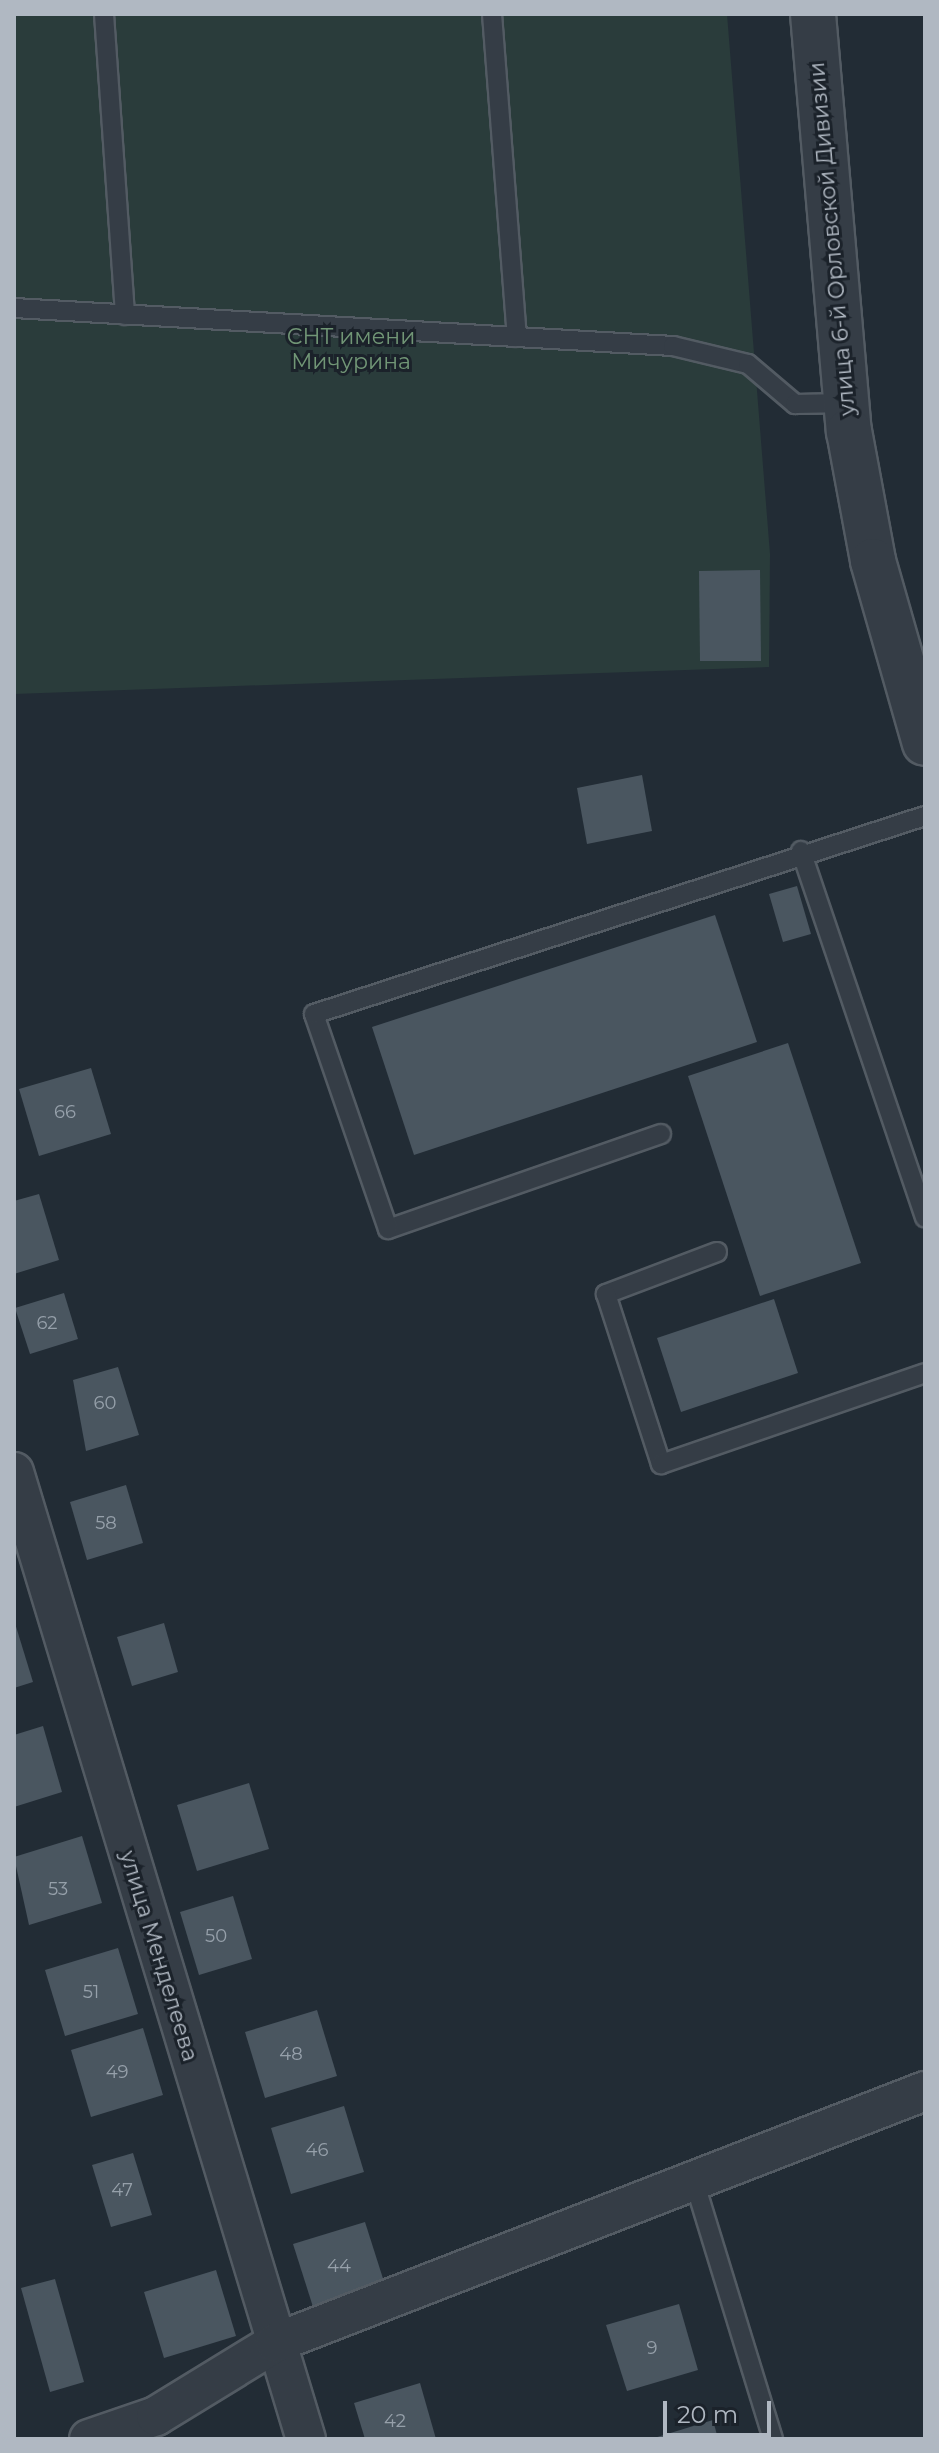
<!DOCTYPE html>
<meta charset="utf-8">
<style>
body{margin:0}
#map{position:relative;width:939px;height:2453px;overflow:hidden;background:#222c35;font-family:Montserrat,sans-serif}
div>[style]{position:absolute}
.green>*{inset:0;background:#2a3c3b}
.building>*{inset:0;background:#4a5660}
.roads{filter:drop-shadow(2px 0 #535b63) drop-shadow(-2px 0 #535b63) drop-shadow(0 2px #535b63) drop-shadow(0 -2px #535b63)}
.service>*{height:18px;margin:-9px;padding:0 9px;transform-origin:9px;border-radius:9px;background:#353d46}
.minor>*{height:38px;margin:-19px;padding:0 19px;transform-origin:19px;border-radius:19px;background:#353d46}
.tertiary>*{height:44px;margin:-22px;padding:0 22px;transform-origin:22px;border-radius:22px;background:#353d46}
span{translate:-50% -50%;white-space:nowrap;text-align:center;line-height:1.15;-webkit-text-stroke:6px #1b222a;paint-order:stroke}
.number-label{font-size:18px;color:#96a0aa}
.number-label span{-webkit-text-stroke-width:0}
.street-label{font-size:22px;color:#b0b8c2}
.park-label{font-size:22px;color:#719676}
.frame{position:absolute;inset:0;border:16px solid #b0b8c2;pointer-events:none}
.scale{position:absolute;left:663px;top:2401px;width:108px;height:36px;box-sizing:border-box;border:4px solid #b0b8c2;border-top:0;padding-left:10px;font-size:24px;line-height:28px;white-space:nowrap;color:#b0b8c2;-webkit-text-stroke:6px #1b222a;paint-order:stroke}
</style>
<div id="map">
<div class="green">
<i style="clip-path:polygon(14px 14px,727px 14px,770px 554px,769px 667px,14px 694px)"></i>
</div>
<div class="building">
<i style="clip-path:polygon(760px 570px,761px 661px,700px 661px,699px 571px)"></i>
<i style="clip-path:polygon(642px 775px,652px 831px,587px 844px,577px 788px)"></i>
<i style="clip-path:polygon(797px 886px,811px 934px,783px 942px,769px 894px)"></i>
<i style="clip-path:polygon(715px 915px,757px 1042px,414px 1155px,372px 1027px)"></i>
<i style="clip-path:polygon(788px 1043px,861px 1263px,760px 1296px,688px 1076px)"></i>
<i style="clip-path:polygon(91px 1068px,111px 1134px,39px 1156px,19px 1089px)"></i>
<i style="clip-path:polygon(39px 1194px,59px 1260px,14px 1274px,14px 1201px)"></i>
<i style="clip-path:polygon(64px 1293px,78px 1339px,30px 1354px,15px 1308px)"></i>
<i style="clip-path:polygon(774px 1299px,798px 1373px,681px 1412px,657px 1338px)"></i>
<i style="clip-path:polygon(118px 1367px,139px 1435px,86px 1451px,73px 1380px)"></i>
<i style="clip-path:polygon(126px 1485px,143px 1543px,87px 1560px,70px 1502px)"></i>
<i style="clip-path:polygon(14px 1620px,33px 1682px,14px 1688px)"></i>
<i style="clip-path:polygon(164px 1623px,178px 1672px,132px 1686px,117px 1637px)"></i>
<i style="clip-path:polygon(43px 1726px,62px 1792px,14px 1807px,14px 1735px)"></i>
<i style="clip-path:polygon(249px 1783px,269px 1849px,197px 1871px,177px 1805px)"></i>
<i style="clip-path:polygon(82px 1836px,102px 1903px,29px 1925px,14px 1857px)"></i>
<i style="clip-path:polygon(233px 1896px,252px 1959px,199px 1975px,180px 1912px)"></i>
<i style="clip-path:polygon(118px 1948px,138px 2014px,65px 2036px,45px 1970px)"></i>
<i style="clip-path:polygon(317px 2010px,337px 2076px,265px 2098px,245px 2032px)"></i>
<i style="clip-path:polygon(143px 2028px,163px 2095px,91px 2117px,71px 2050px)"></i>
<i style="clip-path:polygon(344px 2106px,364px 2172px,291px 2194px,271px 2128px)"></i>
<i style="clip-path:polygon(133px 2153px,152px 2215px,111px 2227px,92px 2165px)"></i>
<i style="clip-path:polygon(365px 2222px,386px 2288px,314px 2310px,293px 2244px)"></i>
<i style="clip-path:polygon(216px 2270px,236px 2336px,164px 2358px,144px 2292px)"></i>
<i style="clip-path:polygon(55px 2279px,84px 2382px,50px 2392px,21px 2288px)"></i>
<i style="clip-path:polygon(679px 2304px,698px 2370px,627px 2391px,606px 2325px)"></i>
<i style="clip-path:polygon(420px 2383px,436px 2439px,365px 2439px,354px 2403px)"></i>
<i style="clip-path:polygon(713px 2420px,718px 2439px,654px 2439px,654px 2438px)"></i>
</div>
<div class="roads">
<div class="service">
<i style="left:104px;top:14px;width:302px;rotate:86deg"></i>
<i style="left:492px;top:14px;width:324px;rotate:85.6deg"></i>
<i style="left:14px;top:308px;width:660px;rotate:3.3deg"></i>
<i style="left:673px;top:346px;width:77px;rotate:13.5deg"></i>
<i style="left:748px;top:364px;width:62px;rotate:40.4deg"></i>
<i style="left:795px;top:404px;width:51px;rotate:-1.1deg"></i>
<i style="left:801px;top:851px;width:387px;rotate:71.3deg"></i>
<i style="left:661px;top:1134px;width:289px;rotate:160.8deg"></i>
<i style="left:388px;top:1229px;width:227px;rotate:-109deg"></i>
<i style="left:314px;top:1014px;width:642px;rotate:-17.96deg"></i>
<i style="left:717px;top:1252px;width:119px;rotate:159.3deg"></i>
<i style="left:606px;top:1294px;width:179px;rotate:72.1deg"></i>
<i style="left:661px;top:1464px;width:279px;rotate:-19deg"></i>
<i style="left:695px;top:2184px;width:267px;rotate:73deg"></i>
</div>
<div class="minor">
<i style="left:14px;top:1472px;width:1010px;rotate:73.2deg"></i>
<i style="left:89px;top:2439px;width:71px;rotate:-18.9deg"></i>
<i style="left:156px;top:2416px;width:140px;rotate:-31.5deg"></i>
<i style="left:275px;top:2343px;width:697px;rotate:-21.19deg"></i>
</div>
<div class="tertiary">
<i style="left:813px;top:14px;width:419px;rotate:85.1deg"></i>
<i style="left:849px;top:431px;width:132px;rotate:79.5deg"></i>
<i style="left:873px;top:561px;width:189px;rotate:74.1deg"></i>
</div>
</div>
<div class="number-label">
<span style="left:65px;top:1112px">66</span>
<span style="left:47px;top:1323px">62</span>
<span style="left:105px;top:1403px">60</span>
<span style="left:106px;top:1523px">58</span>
<span style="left:58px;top:1889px">53</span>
<span style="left:216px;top:1936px">50</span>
<span style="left:91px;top:1992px">51</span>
<span style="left:291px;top:2054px">48</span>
<span style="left:117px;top:2072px">49</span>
<span style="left:317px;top:2150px">46</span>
<span style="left:122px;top:2190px">47</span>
<span style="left:339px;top:2266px">44</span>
<span style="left:652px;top:2348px">9</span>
<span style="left:395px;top:2421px">42</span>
</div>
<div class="street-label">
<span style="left:832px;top:239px;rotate:-95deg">улица 6-й Орловской Дивизии</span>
<span style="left:159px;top:1956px;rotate:73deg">улица Менделеева</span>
</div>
<div class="park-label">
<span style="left:351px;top:349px">СНТ имени<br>Мичурина</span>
</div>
<div class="frame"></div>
<div class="scale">20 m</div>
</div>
